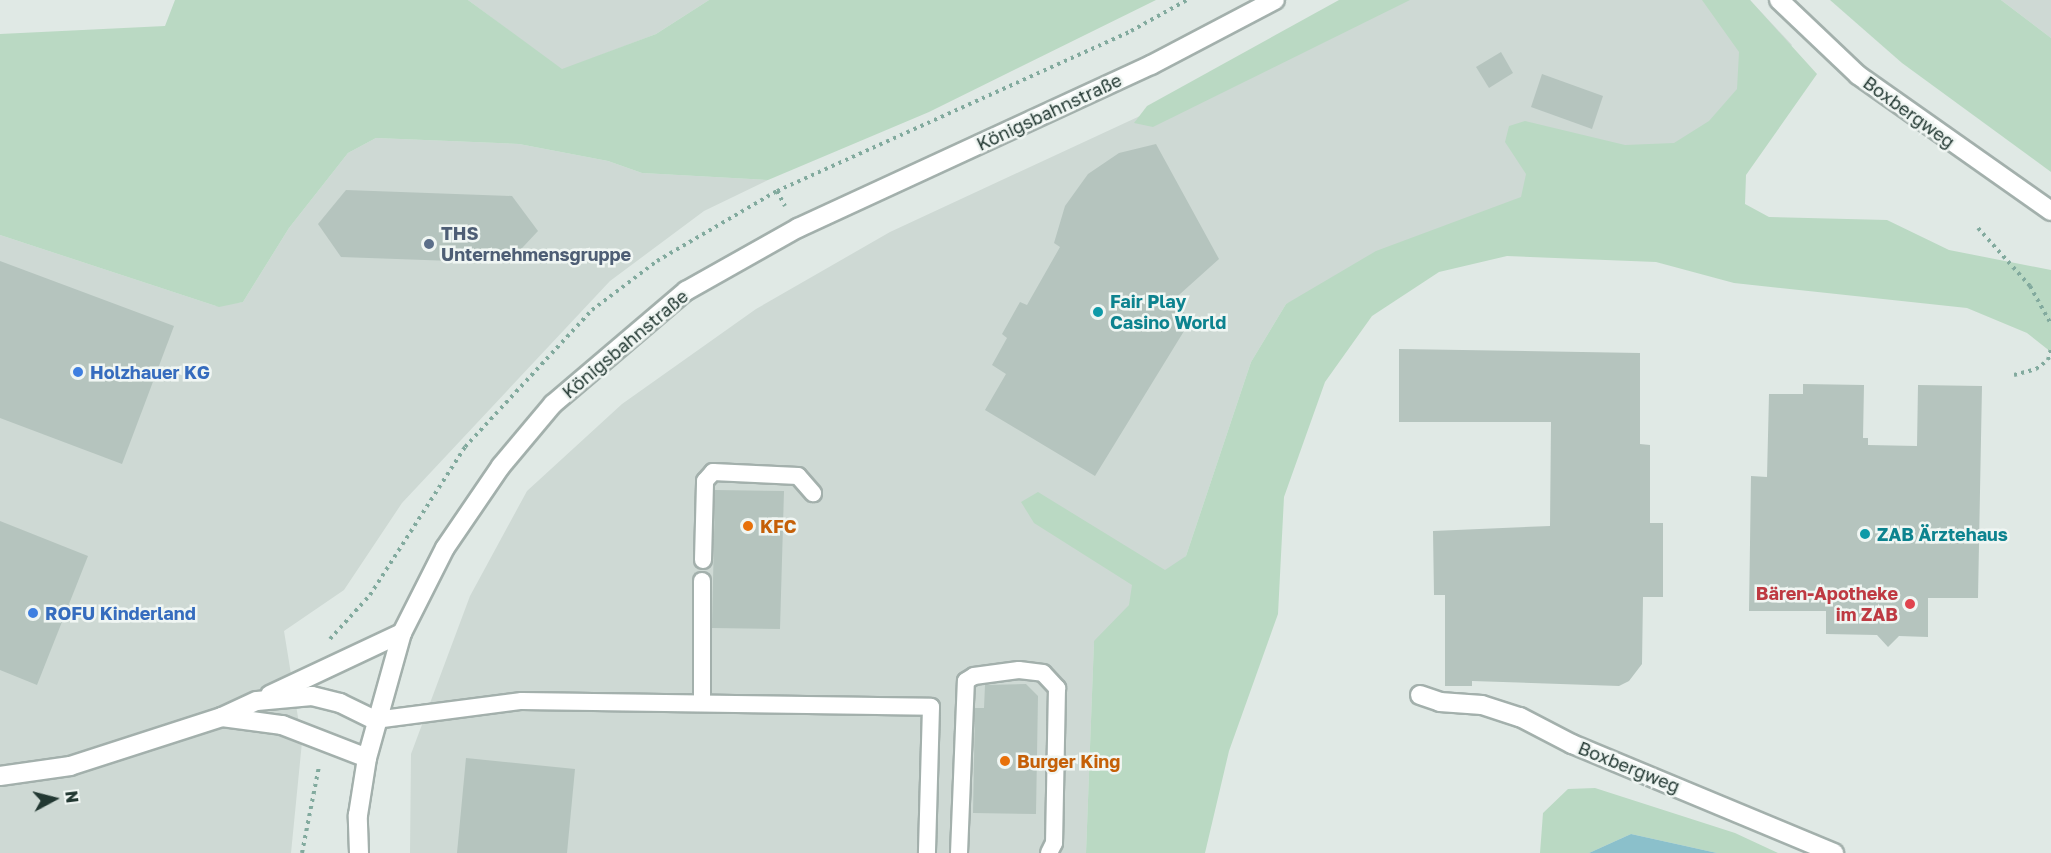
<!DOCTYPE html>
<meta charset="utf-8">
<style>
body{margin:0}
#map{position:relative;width:2051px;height:853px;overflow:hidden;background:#e0e9e5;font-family:"Golos Text",sans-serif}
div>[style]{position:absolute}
.built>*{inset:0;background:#ced9d4}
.green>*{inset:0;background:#bad9c3}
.water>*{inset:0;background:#8bc0cb}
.building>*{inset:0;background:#b5c4be}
.path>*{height:4px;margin-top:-2px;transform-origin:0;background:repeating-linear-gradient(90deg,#82aa9e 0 3px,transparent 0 7.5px)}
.roads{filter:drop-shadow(2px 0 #a3b0ac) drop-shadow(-2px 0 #a3b0ac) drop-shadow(0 2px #a3b0ac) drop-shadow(0 -2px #a3b0ac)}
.service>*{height:16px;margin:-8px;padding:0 8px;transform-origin:8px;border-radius:8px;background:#fff}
.minor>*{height:18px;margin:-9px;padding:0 9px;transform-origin:9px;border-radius:9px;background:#fff}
.tertiary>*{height:18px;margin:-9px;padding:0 9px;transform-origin:9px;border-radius:9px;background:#fff}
.dots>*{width:16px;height:16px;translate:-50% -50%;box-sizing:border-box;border:3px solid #f0f6f3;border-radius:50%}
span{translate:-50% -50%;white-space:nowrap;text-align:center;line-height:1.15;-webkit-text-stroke:5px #f0f6f3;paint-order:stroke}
.street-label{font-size:18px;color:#223832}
.service-label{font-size:18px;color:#4e5e75;font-weight:700}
.left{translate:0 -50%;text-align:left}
.culture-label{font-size:18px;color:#0d838f;font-weight:700}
.shop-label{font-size:18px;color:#366cbe;font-weight:700}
.food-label{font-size:18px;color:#c56008;font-weight:700}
.health-label{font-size:18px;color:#be3a42;font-weight:700}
.right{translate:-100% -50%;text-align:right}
.north{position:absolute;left:24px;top:769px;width:60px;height:60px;-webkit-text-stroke:4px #f0f6f3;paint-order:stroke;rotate:83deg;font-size:16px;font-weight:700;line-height:24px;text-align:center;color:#223832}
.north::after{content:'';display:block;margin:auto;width:21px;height:27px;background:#223832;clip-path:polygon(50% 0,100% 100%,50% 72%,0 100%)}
</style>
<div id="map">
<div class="built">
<i style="clip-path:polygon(468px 0,709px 0,656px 34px,562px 70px)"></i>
<i style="clip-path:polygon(1390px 0,1750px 0,1792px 45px,1731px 127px,1286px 304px,1251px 362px,1186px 556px,1094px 642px,1086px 853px,410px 853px,411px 754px,470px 596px,527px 491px,622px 404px,756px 309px,890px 232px)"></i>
<i style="clip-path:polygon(2001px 0,2051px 0,2051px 38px)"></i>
<i style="clip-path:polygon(376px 138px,519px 144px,608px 161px,642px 173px,768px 180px,704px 211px,610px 281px,402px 503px,344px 590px,284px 631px,302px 742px,291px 853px,0 853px,0 235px,216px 306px,243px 302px,289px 228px,348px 153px)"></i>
</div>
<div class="green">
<i style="clip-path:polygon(175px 0,468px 0,562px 69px,656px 34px,709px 0,1156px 0,929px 112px,768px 180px,642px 173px,608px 161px,519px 144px,376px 138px,348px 153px,289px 228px,243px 302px,219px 307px,0 235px,0 34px,165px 26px)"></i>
<i style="clip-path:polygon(1339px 0,1410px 0,1153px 127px,1134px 123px,1147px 106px)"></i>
<i style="clip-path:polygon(1702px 0,1750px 0,1817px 74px,1746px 175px,1745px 204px,1769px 217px,1887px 220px,1949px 250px,2051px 270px,2051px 352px,2027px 333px,1967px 308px,1734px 283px,1656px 262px,1507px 256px,1439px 272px,1372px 316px,1325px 382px,1284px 497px,1278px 614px,1229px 751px,1205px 853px,1086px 853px,1094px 641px,1129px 605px,1132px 585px,1034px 523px,1021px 502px,1038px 492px,1165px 570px,1186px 556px,1251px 362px,1286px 304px,1376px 251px,1521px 197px,1526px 174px,1505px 142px,1509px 126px,1525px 121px,1625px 145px,1674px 143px,1709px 121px,1737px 89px,1739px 52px)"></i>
<i style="clip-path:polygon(1830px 0,2001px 0,2051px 38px,2051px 172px,1902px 63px)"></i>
<i style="clip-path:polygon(1595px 788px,1735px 833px,1778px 853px,1717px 853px,1631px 834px,1589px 853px,1540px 853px,1543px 813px,1568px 789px)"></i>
</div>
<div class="water">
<i style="clip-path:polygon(1631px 834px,1717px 853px,1589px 853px)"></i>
</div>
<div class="building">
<i style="clip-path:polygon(1501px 52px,1513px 73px,1489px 88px,1476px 67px)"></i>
<i style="clip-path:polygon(1542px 74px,1603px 96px,1592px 129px,1531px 107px)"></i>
<i style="clip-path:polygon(1156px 144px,1219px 259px,1170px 303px,1192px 318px,1095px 476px,985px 410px,1006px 374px,992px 365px,1007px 338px,1002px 334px,1020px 302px,1027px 305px,1060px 247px,1054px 243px,1065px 206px,1088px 174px,1119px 153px)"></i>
<i style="clip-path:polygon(346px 190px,512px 196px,538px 231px,508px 263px,341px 257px,318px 224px)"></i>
<i style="clip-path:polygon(0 261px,174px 326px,122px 464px,0 418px)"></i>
<i style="clip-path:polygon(1399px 349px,1640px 353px,1640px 444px,1650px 445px,1650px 523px,1663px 523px,1663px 597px,1643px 597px,1642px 664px,1629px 681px,1619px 686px,1472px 681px,1472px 686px,1445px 686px,1445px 595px,1434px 595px,1433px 531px,1550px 526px,1551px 422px,1399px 422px)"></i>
<i style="clip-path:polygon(1803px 384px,1864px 385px,1863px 438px,1868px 438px,1868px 445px,1917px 446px,1918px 385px,1982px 386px,1978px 598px,1928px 598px,1928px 637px,1899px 636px,1888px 647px,1877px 635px,1826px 634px,1826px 611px,1749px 611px,1751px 476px,1767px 477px,1769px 394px,1803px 394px)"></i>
<i style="clip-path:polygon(715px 490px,784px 491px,780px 629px,712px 628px)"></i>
<i style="clip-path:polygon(0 521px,88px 556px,37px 685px,0 670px)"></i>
<i style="clip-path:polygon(1026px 684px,1038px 696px,1036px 814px,973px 813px,975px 708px,984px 708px,985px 685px)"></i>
<i style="clip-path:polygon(466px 758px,575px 769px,567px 853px,457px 853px)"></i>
</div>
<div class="path">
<i style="left:777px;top:191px;width:17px;rotate:62deg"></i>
<i style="left:1978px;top:228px;width:78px;rotate:48.1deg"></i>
<i style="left:2030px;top:286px;width:43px;rotate:61.1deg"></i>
<i style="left:2014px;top:375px;width:23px;rotate:-15deg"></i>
<i style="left:2036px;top:369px;width:15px;rotate:-37deg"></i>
<i style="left:2048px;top:360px;width:11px;rotate:-75deg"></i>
<i style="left:330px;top:639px;width:59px;rotate:-47.7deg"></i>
<i style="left:370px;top:595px;width:176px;rotate:-57.3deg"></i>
<i style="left:465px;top:447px;width:187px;rotate:-47.2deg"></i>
<i style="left:592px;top:310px;width:81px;rotate:-37deg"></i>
<i style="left:657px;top:261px;width:139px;rotate:-30.3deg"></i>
<i style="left:777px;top:191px;width:388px;rotate:-24.3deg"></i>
<i style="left:1131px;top:31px;width:64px;rotate:-29deg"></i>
<i style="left:302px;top:853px;width:89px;rotate:-78.9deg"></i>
</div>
<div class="roads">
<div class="service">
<i style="left:703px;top:560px;width:79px;rotate:-88.5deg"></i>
<i style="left:705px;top:481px;width:12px;rotate:-48deg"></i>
<i style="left:713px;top:472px;width:85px;rotate:2.7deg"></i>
<i style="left:798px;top:476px;width:23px;rotate:49deg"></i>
<i style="left:702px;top:702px;width:121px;rotate:-90deg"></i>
<i style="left:375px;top:720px;width:148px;rotate:-7.4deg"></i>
<i style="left:522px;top:701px;width:409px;rotate:0.8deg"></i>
<i style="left:931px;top:707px;width:146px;rotate:91.6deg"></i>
<i style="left:959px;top:853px;width:172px;rotate:-87.7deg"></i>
<i style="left:966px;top:681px;width:9px;rotate:-32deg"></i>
<i style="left:974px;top:676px;width:45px;rotate:-7.6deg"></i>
<i style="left:1019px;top:670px;width:24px;rotate:7deg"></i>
<i style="left:1043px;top:673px;width:21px;rotate:47deg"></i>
<i style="left:1057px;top:688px;width:155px;rotate:91.1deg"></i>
<i style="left:1054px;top:843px;width:11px;rotate:117deg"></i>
</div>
<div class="minor">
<i style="left:270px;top:695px;width:146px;rotate:-25.2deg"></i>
<i style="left:1420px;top:695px;width:21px;rotate:19deg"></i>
<i style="left:1440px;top:702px;width:42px;rotate:4.1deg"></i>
<i style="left:1482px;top:705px;width:40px;rotate:18deg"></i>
<i style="left:1520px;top:717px;width:59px;rotate:27.4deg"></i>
<i style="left:1572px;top:744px;width:284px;rotate:22.6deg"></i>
<i style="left:222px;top:717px;width:61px;rotate:7.6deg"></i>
<i style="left:282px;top:725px;width:91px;rotate:21.2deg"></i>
<i style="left:0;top:776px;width:71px;rotate:-8.1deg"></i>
<i style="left:70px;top:766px;width:160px;rotate:-17.9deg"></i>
<i style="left:222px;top:717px;width:38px;rotate:-25deg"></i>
<i style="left:257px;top:701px;width:55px;rotate:-5.2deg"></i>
<i style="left:312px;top:696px;width:29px;rotate:14deg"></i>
<i style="left:340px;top:703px;width:39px;rotate:26deg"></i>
</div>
<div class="tertiary">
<i style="left:1779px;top:0;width:109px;rotate:43.5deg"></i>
<i style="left:1858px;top:75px;width:236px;rotate:35.2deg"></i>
<i style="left:359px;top:853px;width:38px;rotate:-92deg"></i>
<i style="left:358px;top:815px;width:58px;rotate:-81deg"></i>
<i style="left:367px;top:758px;width:130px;rotate:-74.4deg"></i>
<i style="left:402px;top:633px;width:95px;rotate:-63.2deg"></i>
<i style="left:445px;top:548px;width:99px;rotate:-55.7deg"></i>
<i style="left:501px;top:466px;width:81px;rotate:-50deg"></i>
<i style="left:553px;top:404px;width:175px;rotate:-40.4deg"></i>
<i style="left:686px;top:291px;width:129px;rotate:-29.4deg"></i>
<i style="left:798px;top:228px;width:389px;rotate:-24.8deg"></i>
<i style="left:1151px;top:65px;width:140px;rotate:-27.7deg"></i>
</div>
</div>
<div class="dots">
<i style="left:429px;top:244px;background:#5c6f8a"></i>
<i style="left:1098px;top:312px;background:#0f9aa8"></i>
<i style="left:78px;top:372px;background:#3f7fe0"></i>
<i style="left:748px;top:526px;background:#e8710a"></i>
<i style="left:1865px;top:534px;background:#0f9aa8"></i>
<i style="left:1910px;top:604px;background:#e0444e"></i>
<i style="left:33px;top:613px;background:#3f7fe0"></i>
<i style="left:1005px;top:761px;background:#e8710a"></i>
</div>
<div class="street-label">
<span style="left:1049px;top:112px;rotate:-25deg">Königsbahnstraße</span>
<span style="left:1909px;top:112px;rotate:36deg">Boxbergweg</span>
<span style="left:625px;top:344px;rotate:-40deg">Königsbahnstraße</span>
<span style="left:1629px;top:767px;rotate:22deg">Boxbergweg</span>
</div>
<div class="service-label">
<span class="left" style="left:441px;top:244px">THS<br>Unternehmensgruppe</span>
</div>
<div class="culture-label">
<span class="left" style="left:1110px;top:312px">Fair Play<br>Casino World</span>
<span class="left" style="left:1877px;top:534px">ZAB Ärztehaus</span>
</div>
<div class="shop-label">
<span class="left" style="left:90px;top:372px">Holzhauer KG</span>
<span class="left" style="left:45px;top:613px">ROFU Kinderland</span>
</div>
<div class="food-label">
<span class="left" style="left:760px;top:526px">KFC</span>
<span class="left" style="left:1017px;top:761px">Burger King</span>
</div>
<div class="health-label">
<span class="right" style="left:1898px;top:604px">Bären-Apotheke<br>im ZAB</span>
</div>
<div class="north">N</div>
</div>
